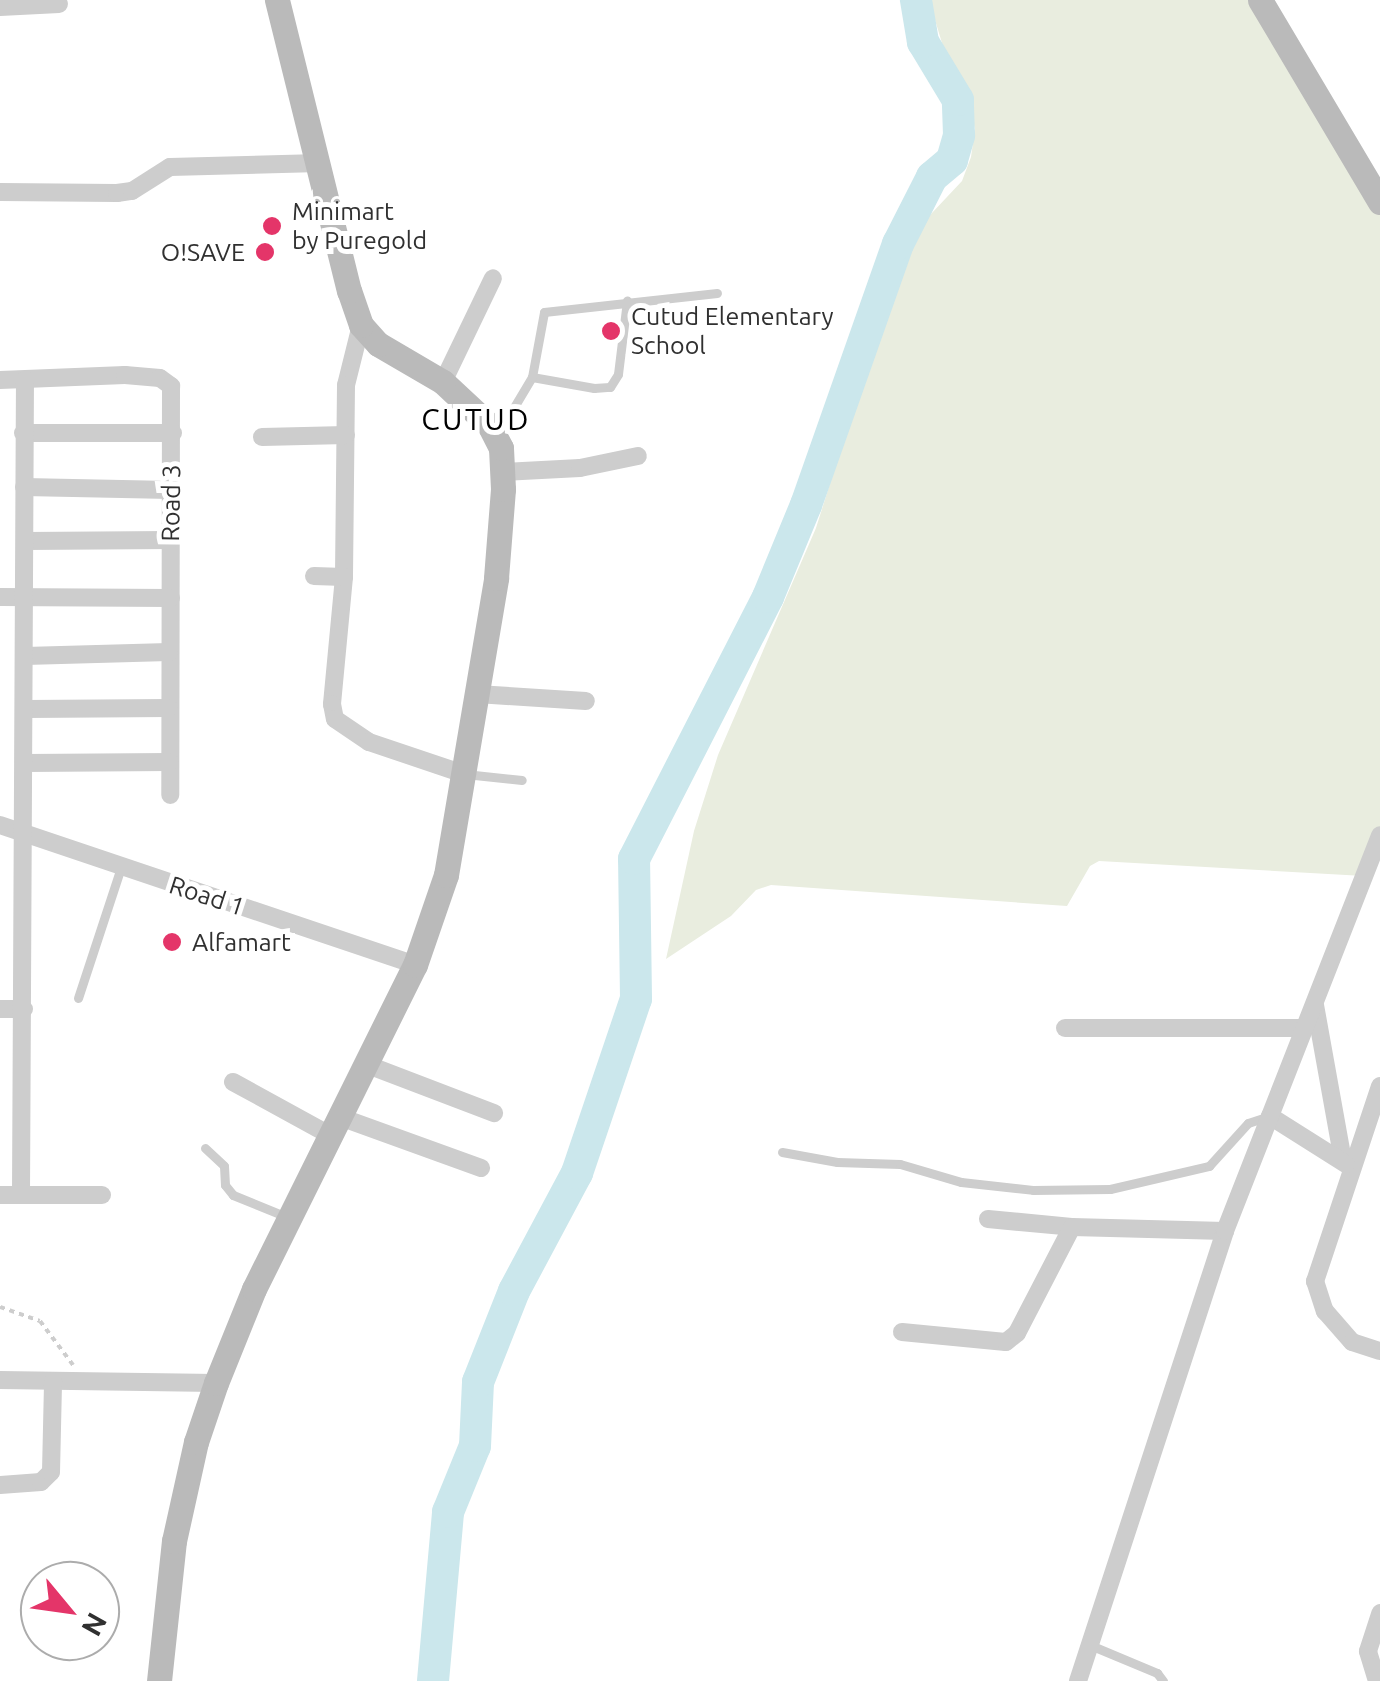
<!DOCTYPE html>
<style>
body{margin:0}
#map{position:relative;width:1380px;height:1681px;overflow:hidden;background:#fff;font-family:Ubuntu,sans-serif}
div>[style]{position:absolute}
.green>*{inset:0;background:#e9eddf}
.river>*{height:32px;margin:-16px;padding:0 16px;transform-origin:16px;border-radius:16px;background:#cbe7ec}
.path>*{height:4px;margin-top:-2px;transform-origin:0;background:repeating-linear-gradient(90deg,#cdcdcd 0 5px,transparent 0 10px)}
.lane>*{height:9px;margin:-4.5px;padding:0 4.5px;transform-origin:4.5px;border-radius:4.5px;background:#cdcdcd}
.street>*{height:18px;margin:-9px;padding:0 9px;transform-origin:9px;border-radius:9px;background:#cdcdcd}
.secondary>*{height:25px;margin:-12.5px;padding:0 12.5px;transform-origin:12.5px;border-radius:12.5px;background:#bababa}
.dots>*{width:28px;height:28px;translate:-50% -50%;box-sizing:border-box;border:5px solid #fff;border-radius:50%}
span{translate:-50% -50%;white-space:nowrap;text-align:center;line-height:1.15;-webkit-text-stroke:10px #fff;paint-order:stroke}
.poi-label{font-size:25px;color:#303030}
.left{translate:0 -50%;text-align:left}
.right{translate:-100% -50%;text-align:right}
.street-label{font-size:25px;color:#303030}
.quarter-label{font-size:30px;color:#000;letter-spacing:2.5px}
.north{position:absolute;left:20px;top:1561px;width:100px;height:100px;box-sizing:border-box;background:#fff;border:2px solid #acacac;border-radius:50%;rotate:119deg;font-size:28px;font-weight:700;line-height:40px;text-align:center;color:#303030}
.north::after{content:'';display:block;margin:auto;width:35px;height:45px;background:#e43569;clip-path:polygon(50% 0,100% 100%,50% 72%,0 100%)}
</style>
<div id="map">
<div class="green">
<i style="clip-path:polygon(929px 0,1253px 0,1380px 214px,1380px 830px,1364px 876px,1099px 861px,1090px 866px,1067px 906px,771px 885px,756px 890px,731px 916px,666px 959px,694px 831px,718px 755px,816px 528px,899px 264px,915px 231px,962px 181px,971px 157px,975px 129px,966px 92px,945px 53px)"></i>
</div>
<div class="river">
<i style="left:433px;top:1681px;width:170px;rotate:-84.9deg"></i>
<i style="left:448px;top:1512px;width:71px;rotate:-67.8deg"></i>
<i style="left:475px;top:1446px;width:64px;rotate:-87.3deg"></i>
<i style="left:478px;top:1382px;width:98px;rotate:-68.4deg"></i>
<i style="left:514px;top:1291px;width:134px;rotate:-61.9deg"></i>
<i style="left:577px;top:1173px;width:184px;rotate:-71.3deg"></i>
<i style="left:636px;top:999px;width:140px;rotate:-90.8deg"></i>
<i style="left:634px;top:859px;width:294px;rotate:-62.9deg"></i>
<i style="left:768px;top:597px;width:100px;rotate:-67.6deg"></i>
<i style="left:806px;top:505px;width:277px;rotate:-70.6deg"></i>
<i style="left:898px;top:244px;width:75px;rotate:-63.1deg"></i>
<i style="left:932px;top:177px;width:26px;rotate:-40deg"></i>
<i style="left:952px;top:160px;width:26px;rotate:-74deg"></i>
<i style="left:959px;top:135px;width:35px;rotate:-92deg"></i>
<i style="left:958px;top:100px;width:68px;rotate:-121.1deg"></i>
<i style="left:923px;top:42px;width:43px;rotate:-99.5deg"></i>
</div>
<div class="path">
<i style="left:0;top:1307px;width:42px;rotate:19.3deg"></i>
<i style="left:40px;top:1321px;width:55px;rotate:53.1deg"></i>
</div>
<div class="lane">
<i style="left:532px;top:377px;width:63px;rotate:10.1deg"></i>
<i style="left:594px;top:388px;width:16px;rotate:-4deg"></i>
<i style="left:610px;top:387px;width:15px;rotate:-58deg"></i>
<i style="left:618px;top:374px;width:74px;rotate:-83deg"></i>
<i style="left:498px;top:434px;width:66px;rotate:-59.2deg"></i>
<i style="left:532px;top:377px;width:66px;rotate:-79.5deg"></i>
<i style="left:544px;top:312px;width:174px;rotate:-6.3deg"></i>
<i style="left:465px;top:774px;width:57px;rotate:6deg"></i>
<i style="left:78px;top:998px;width:138px;rotate:-71.8deg"></i>
<i style="left:205px;top:1148px;width:26px;rotate:43deg"></i>
<i style="left:224px;top:1166px;width:19px;rotate:87deg"></i>
<i style="left:225px;top:1185px;width:13px;rotate:51deg"></i>
<i style="left:233px;top:1195px;width:58px;rotate:22.2deg"></i>
<i style="left:782px;top:1152px;width:56px;rotate:10.3deg"></i>
<i style="left:837px;top:1162px;width:63px;rotate:1.8deg"></i>
<i style="left:900px;top:1164px;width:64px;rotate:16.4deg"></i>
<i style="left:961px;top:1182px;width:72px;rotate:6.3deg"></i>
<i style="left:1033px;top:1190px;width:77px;rotate:-0.7deg"></i>
<i style="left:1110px;top:1189px;width:102px;rotate:-13.1deg"></i>
<i style="left:1209px;top:1166px;width:58px;rotate:-47.8deg"></i>
<i style="left:1248px;top:1123px;width:20px;rotate:-18deg"></i>
<i style="left:1090px;top:1645px;width:73px;rotate:22.7deg"></i>
<i style="left:1157px;top:1673px;width:10px;rotate:53deg"></i>
</div>
<div class="street">
<i style="left:0;top:7px;width:59px;rotate:-2.9deg"></i>
<i style="left:0;top:192px;width:117px;rotate:0.5deg"></i>
<i style="left:117px;top:193px;width:15px;rotate:-8deg"></i>
<i style="left:132px;top:191px;width:45px;rotate:-32.3deg"></i>
<i style="left:170px;top:167px;width:150px;rotate:-1.5deg"></i>
<i style="left:361px;top:325px;width:62px;rotate:104deg"></i>
<i style="left:346px;top:385px;width:192px;rotate:90.6deg"></i>
<i style="left:344px;top:577px;width:128px;rotate:95.4deg"></i>
<i style="left:332px;top:704px;width:15px;rotate:79deg"></i>
<i style="left:335px;top:719px;width:41px;rotate:34.1deg"></i>
<i style="left:369px;top:742px;width:100px;rotate:18.6deg"></i>
<i style="left:0;top:380px;width:125px;rotate:-2.3deg"></i>
<i style="left:125px;top:375px;width:35px;rotate:5deg"></i>
<i style="left:160px;top:378px;width:14px;rotate:36deg"></i>
<i style="left:171px;top:386px;width:409px;rotate:90.1deg"></i>
<i style="left:443px;top:382px;width:115px;rotate:-64.3deg"></i>
<i style="left:23px;top:433px;width:150px"></i>
<i style="left:262px;top:437px;width:84px;rotate:-1.4deg"></i>
<i style="left:504px;top:472px;width:76px;rotate:-3deg"></i>
<i style="left:580px;top:468px;width:59px;rotate:-11.7deg"></i>
<i style="left:24px;top:487px;width:147px;rotate:1.2deg"></i>
<i style="left:25px;top:541px;width:145px;rotate:-0.4deg"></i>
<i style="left:314px;top:576px;width:30px;rotate:2deg"></i>
<i style="left:0;top:597px;width:171px;rotate:0.3deg"></i>
<i style="left:25px;top:656px;width:144px;rotate:-1.6deg"></i>
<i style="left:477px;top:694px;width:109px;rotate:3.7deg"></i>
<i style="left:26px;top:709px;width:143px;rotate:-0.4deg"></i>
<i style="left:25px;top:763px;width:145px;rotate:-0.4deg"></i>
<i style="left:0;top:825px;width:438px;rotate:18.6deg"></i>
<i style="left:1315px;top:1005px;width:158px;rotate:79.8deg"></i>
<i style="left:0;top:1009px;width:24px"></i>
<i style="left:1065px;top:1028px;width:240px"></i>
<i style="left:368px;top:1065px;width:135px;rotate:20.9deg"></i>
<i style="left:233px;top:1082px;width:111px;rotate:28.7deg"></i>
<i style="left:1380px;top:1086px;width:206px;rotate:108.4deg"></i>
<i style="left:1315px;top:1281px;width:32px;rotate:72deg"></i>
<i style="left:1325px;top:1311px;width:41px;rotate:48.9deg"></i>
<i style="left:1352px;top:1342px;width:29px;rotate:18deg"></i>
<i style="left:1270px;top:1116px;width:90px;rotate:32.3deg"></i>
<i style="left:340px;top:1117px;width:150px;rotate:19.9deg"></i>
<i style="left:21px;top:1194px;width:814px;rotate:-89.72deg"></i>
<i style="left:0;top:1195px;width:102px"></i>
<i style="left:988px;top:1219px;width:84px;rotate:5.4deg"></i>
<i style="left:1072px;top:1227px;width:153px;rotate:1.5deg"></i>
<i style="left:902px;top:1332px;width:104px;rotate:5.5deg"></i>
<i style="left:1006px;top:1342px;width:14px;rotate:-39deg"></i>
<i style="left:1017px;top:1333px;width:119px;rotate:-62.6deg"></i>
<i style="left:0;top:1380px;width:216px;rotate:0.8deg"></i>
<i style="left:0;top:1485px;width:41px;rotate:-4.2deg"></i>
<i style="left:41px;top:1482px;width:14px;rotate:-45deg"></i>
<i style="left:51px;top:1472px;width:91px;rotate:-88.7deg"></i>
<i style="left:1078px;top:1681px;width:473px;rotate:-71.9deg"></i>
<i style="left:1225px;top:1231px;width:425px;rotate:-68.6deg"></i>
<i style="left:1377px;top:1681px;width:31px;rotate:-107deg"></i>
<i style="left:1368px;top:1651px;width:40px;rotate:-72deg"></i>
</div>
<div class="secondary">
<i style="left:1260px;top:0;width:235px;rotate:59.3deg"></i>
<i style="left:159px;top:1681px;width:141px;rotate:-83.9deg"></i>
<i style="left:174px;top:1541px;width:101px;rotate:-77.5deg"></i>
<i style="left:196px;top:1442px;width:62px;rotate:-71.3deg"></i>
<i style="left:216px;top:1383px;width:101px;rotate:-68deg"></i>
<i style="left:254px;top:1289px;width:362px;rotate:-63.6deg"></i>
<i style="left:415px;top:965px;width:95px;rotate:-71deg"></i>
<i style="left:446px;top:875px;width:301px;rotate:-80.4deg"></i>
<i style="left:496px;top:578px;width:89px;rotate:-85.5deg"></i>
<i style="left:503px;top:489px;width:41px;rotate:-92.8deg"></i>
<i style="left:501px;top:448px;width:25px;rotate:-117deg"></i>
<i style="left:490px;top:426px;width:64px;rotate:-136.9deg"></i>
<i style="left:443px;top:382px;width:75px;rotate:-149.7deg"></i>
<i style="left:378px;top:344px;width:25px;rotate:-132deg"></i>
<i style="left:361px;top:325px;width:36px;rotate:-109deg"></i>
<i style="left:349px;top:291px;width:300px;rotate:-103.9deg"></i>
</div>
<div class="dots">
<i style="left:272px;top:226px;background:#e43569"></i>
<i style="left:265px;top:252px;background:#e43569"></i>
<i style="left:611px;top:331px;background:#e43569"></i>
<i style="left:172px;top:942px;background:#e43569"></i>
</div>
<div class="poi-label">
<span class="left" style="left:292px;top:226px">Minimart<br>by Puregold</span>
<span class="right" style="left:245px;top:252px">O!SAVE</span>
<span class="left" style="left:631px;top:331px">Cutud Elementary<br>School</span>
<span class="left" style="left:192px;top:942px">Alfamart</span>
</div>
<div class="street-label">
<span style="left:171px;top:503px;rotate:-89deg">Road 3</span>
<span style="left:207px;top:896px;rotate:18deg">Road 1</span>
</div>
<div class="quarter-label">
<span style="left:476px;top:419px">CUTUD</span>
</div>
<div class="north">N</div>
</div>
